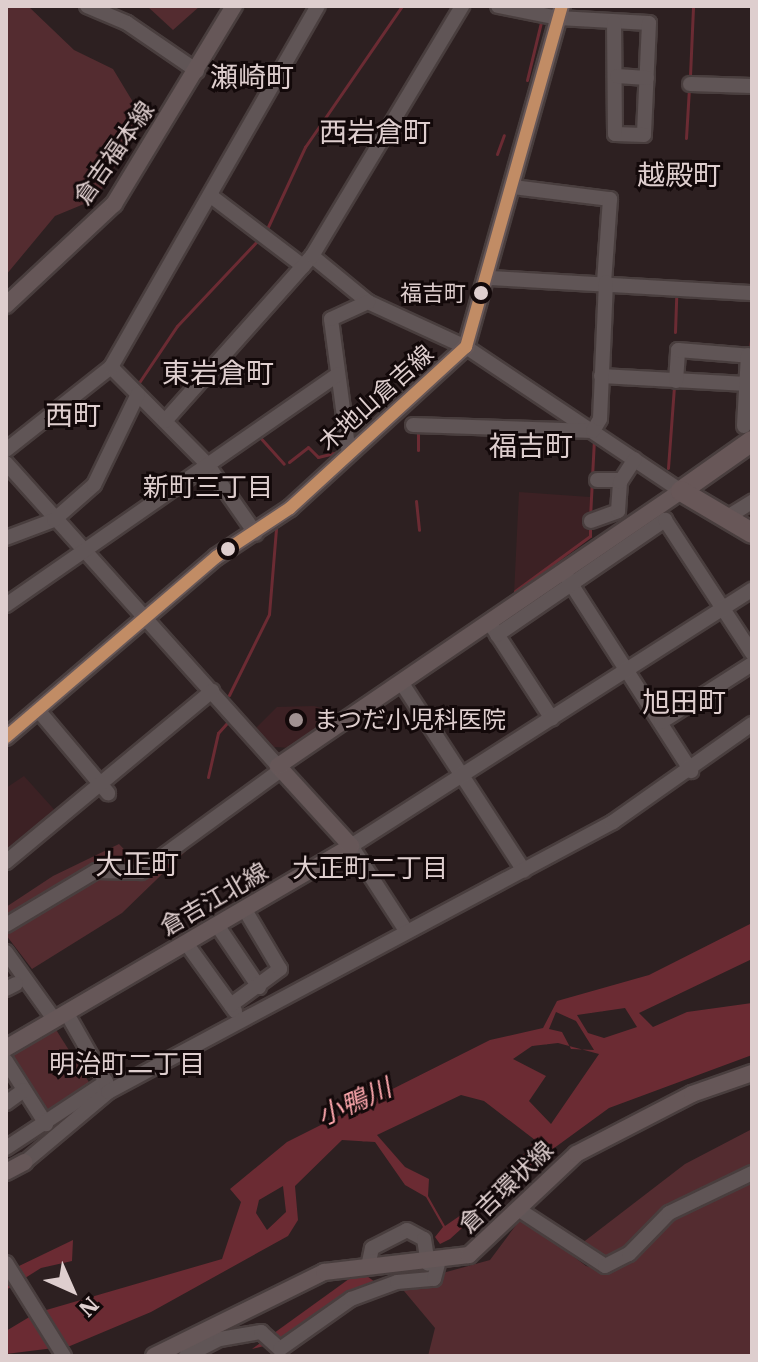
<!DOCTYPE html>
<meta charset="utf-8">
<style>
body{margin:0}
#map{position:relative;width:758px;height:1362px;overflow:hidden;background:#2d2021;font-family:"IBM Plex Serif","Noto Sans JP",serif}
div>[style]{position:absolute}
.built>*{inset:0;background:#3c2124}
.green>*{inset:0;background:#542c30}
.water>*{inset:0;background:#6b2b33}
.stream>*{height:3px;margin:-1.5px;padding:0 1.5px;transform-origin:1.5px;border-radius:1.5px;background:#6b2b33}
.roads{filter:drop-shadow(2px 0 #493e3e) drop-shadow(-2px 0 #493e3e) drop-shadow(0 2px #493e3e) drop-shadow(0 -2px #493e3e)}
.minor>*{height:14px;margin:-7px;padding:0 7px;transform-origin:7px;border-radius:7px;background:#605556}
.major>*{height:16px;margin:-8px;padding:0 8px;transform-origin:8px;border-radius:8px;background:#665758}
.highway>*{height:20px;margin:-10px;padding:0 10px;transform-origin:10px;border-radius:10px;background:#685758}
.bus-1>*{height:12px;margin:-6px;padding:0 6px;transform-origin:6px;border-radius:6px;background:#c18c65}
.dots>*{width:22px;height:22px;translate:-50% -50%;box-sizing:border-box;border:4px solid #13090a;border-radius:50%}
span{translate:-50% -50%;white-space:nowrap;text-align:center;line-height:1.15;-webkit-text-stroke:6px #13090a;paint-order:stroke}
.bus-label{font-size:22px;color:#decece}
.right{translate:-100% -50%;text-align:right}
.street-label{font-size:24px;color:#decece}
.poi-label{font-size:24px;color:#decece}
.left{translate:0 -50%;text-align:left}
.neighbourhood-label{font-size:26px;color:#decece}
.water-label{font-size:26px;color:#fca6ac;font-style:italic}
.quarter-label{font-size:28px;color:#decece}
.frame{position:absolute;inset:0;border:8px solid #decece;pointer-events:none}
.north{position:absolute;left:32px;top:1250px;width:80px;height:80px;-webkit-text-stroke:6px #13090a;paint-order:stroke;rotate:135deg;font-size:22px;font-weight:700;line-height:32px;text-align:center;color:#decece}
.north::after{content:'';display:block;margin:auto;width:28px;height:36px;background:#decece;clip-path:polygon(50% 0,100% 100%,50% 72%,0 100%)}
</style>
<div id="map">
<div class="built">
<i style="clip-path:polygon(519px 492px,590px 497px,589px 539px,514px 594px)"></i>
<i style="clip-path:polygon(314px 706px,339px 713px,291px 748px,274px 747px,256px 728px,277px 707px)"></i>
<i style="clip-path:polygon(24px 776px,60px 816px,6px 856px,6px 788px)"></i>
</div>
<div class="green">
<i style="clip-path:polygon(6px 6px,28px 6px,74px 50px,113px 69px,136px 107px,134px 134px,96px 199px,55px 216px,6px 275px)"></i>
<i style="clip-path:polygon(147px 6px,200px 6px,173px 30px)"></i>
<i style="clip-path:polygon(178px 841px,186px 851px,122px 913px,32px 969px,6px 935px,6px 907px,53px 876px,119px 844px,141px 867px)"></i>
<i style="clip-path:polygon(55px 1028px,92px 1087px,47px 1114px,8px 1055px)"></i>
<i style="clip-path:polygon(752px 1129px,752px 1166px,700px 1191px,628px 1249px,608px 1260px,577px 1247px,685px 1164px)"></i>
<i style="clip-path:polygon(752px 1176px,752px 1356px,428px 1356px,435px 1328px,399px 1285px,490px 1260px,522px 1217px,586px 1266px,604px 1270px,660px 1225px)"></i>
</div>
<div class="water">
<i style="clip-path:polygon(evenodd,752px 923px,752px 959px,639px 1013px,653px 1027px,687px 1012px,752px 1003px,752px 1055px,609px 1108px,535px 1162px,450px 1239px,440px 1244px,435px 1237px,443px 1227px,426px 1197px,405px 1185px,375px 1142px,342px 1140px,295px 1186px,298px 1220px,288px 1236px,151px 1312px,70px 1346px,6px 1354px,6px 1331px,36px 1313px,222px 1259px,241px 1202px,230px 1189px,287px 1142px,490px 1040px,543px 1028px,557px 1001px,649px 975px,752px 923px,625px 1008px,637px 1027px,604px 1038px,588px 1033px,577px 1015px,625px 1008px,752px 923px,556px 1012px,576px 1021px,594px 1050px,571px 1049px,562px 1032px,549px 1029px,556px 1012px,752px 923px,558px 1043px,599px 1054px,551px 1124px,529px 1101px,546px 1076px,513px 1059px,532px 1046px,558px 1043px,752px 923px,461px 1095px,484px 1101px,535px 1140px,493px 1193px,445px 1226px,428px 1196px,429px 1179px,405px 1167px,377px 1135px,461px 1095px,752px 923px,283px 1186px,286px 1212px,267px 1230px,256px 1213px,259px 1200px,283px 1186px)"></i>
<i style="clip-path:polygon(73px 1240px,72px 1261px,41px 1268px,6px 1290px,19px 1266px)"></i>
<i style="clip-path:polygon(360px 1271px,375px 1282px,281px 1342px,252px 1349px)"></i>
</div>
<div class="stream">
<i style="left:690px;top:76px;width:70px;rotate:-87.5deg"></i>
<i style="left:527px;top:80px;width:64px;rotate:-76.4deg"></i>
<i style="left:686px;top:138px;width:51px;rotate:-86.6deg"></i>
<i style="left:497px;top:154px;width:20px;rotate:-70deg"></i>
<i style="left:266px;top:231px;width:93px;rotate:-65.1deg"></i>
<i style="left:305px;top:147px;width:171px;rotate:-55.5deg"></i>
<i style="left:675px;top:332px;width:37px;rotate:-88deg"></i>
<i style="left:750px;top:350px;width:20px;rotate:-84deg"></i>
<i style="left:136px;top:387px;width:73px;rotate:-56.1deg"></i>
<i style="left:177px;top:326px;width:120px;rotate:-46.7deg"></i>
<i style="left:257px;top:434px;width:40px;rotate:48deg"></i>
<i style="left:418px;top:450px;width:20px;rotate:-90deg"></i>
<i style="left:289px;top:462px;width:24px;rotate:-38deg"></i>
<i style="left:308px;top:447px;width:14px;rotate:45deg"></i>
<i style="left:318px;top:457px;width:21px;rotate:-14deg"></i>
<i style="left:668px;top:468px;width:82px;rotate:-85.8deg"></i>
<i style="left:592px;top:477px;width:37px;rotate:-87deg"></i>
<i style="left:416px;top:501px;width:29px;rotate:84deg"></i>
<i style="left:590px;top:517px;width:33px;rotate:-87deg"></i>
<i style="left:8px;top:530px;width:41px;rotate:-21.5deg"></i>
<i style="left:515px;top:591px;width:93px;rotate:-36.3deg"></i>
<i style="left:590px;top:536px;width:12px;rotate:-90deg"></i>
<i style="left:229px;top:695px;width:90px;rotate:-63.7deg"></i>
<i style="left:269px;top:614px;width:86px;rotate:-85.3deg"></i>
<i style="left:208px;top:777px;width:45px;rotate:-77.2deg"></i>
<i style="left:218px;top:733px;width:15px;rotate:-48deg"></i>
<i style="left:239px;top:1012px;width:33px;rotate:-25deg"></i>
</div>
<div class="roads">
<div class="minor">
<i style="left:87px;top:6px;width:43px;rotate:23deg"></i>
<i style="left:127px;top:23px;width:85px;rotate:34.4deg"></i>
<i style="left:498px;top:6px;width:61px;rotate:11.3deg"></i>
<i style="left:558px;top:18px;width:91px;rotate:3.1deg"></i>
<i style="left:649px;top:23px;width:112px;rotate:92.6deg"></i>
<i style="left:644px;top:135px;width:29px;rotate:-178deg"></i>
<i style="left:615px;top:134px;width:111px;rotate:-90.5deg"></i>
<i style="left:617px;top:76px;width:30px;rotate:4deg"></i>
<i style="left:690px;top:84px;width:62px;rotate:1.8deg"></i>
<i style="left:513px;top:187px;width:98px;rotate:7.1deg"></i>
<i style="left:610px;top:199px;width:83px;rotate:94.1deg"></i>
<i style="left:211px;top:196px;width:116px;rotate:37.3deg"></i>
<i style="left:312px;top:256px;width:72px;rotate:39.4deg"></i>
<i style="left:368px;top:302px;width:108px;rotate:24.7deg"></i>
<i style="left:466px;top:347px;width:259px;rotate:33.8deg"></i>
<i style="left:489px;top:278px;width:263px;rotate:3.3deg"></i>
<i style="left:111px;top:367px;width:136px;rotate:45.3deg"></i>
<i style="left:207px;top:464px;width:85px;rotate:55deg"></i>
<i style="left:601px;top:376px;width:146px;rotate:3.1deg"></i>
<i style="left:676px;top:381px;width:31px;rotate:-86deg"></i>
<i style="left:678px;top:350px;width:74px;rotate:4.6deg"></i>
<i style="left:165px;top:421px;width:221px;rotate:-48.3deg"></i>
<i style="left:312px;top:256px;width:292px;rotate:-59deg"></i>
<i style="left:413px;top:425px;width:180px;rotate:1.9deg"></i>
<i style="left:593px;top:431px;width:14px;rotate:-60deg"></i>
<i style="left:600px;top:419px;width:137px;rotate:-87.5deg"></i>
<i style="left:744px;top:426px;width:71px;rotate:-86.8deg"></i>
<i style="left:6px;top:450px;width:134px;rotate:-38.3deg"></i>
<i style="left:111px;top:367px;width:416px;rotate:-60.2deg"></i>
<i style="left:349px;top:454px;width:136px;rotate:-97.6deg"></i>
<i style="left:331px;top:319px;width:41px;rotate:-24.7deg"></i>
<i style="left:6px;top:463px;width:407px;rotate:48.1deg"></i>
<i style="left:597px;top:480px;width:24px"></i>
<i style="left:726px;top:518px;width:31px;rotate:-32deg"></i>
<i style="left:591px;top:521px;width:29px;rotate:-20deg"></i>
<i style="left:618px;top:511px;width:29px;rotate:-86deg"></i>
<i style="left:620px;top:482px;width:27px;rotate:-57deg"></i>
<i style="left:6px;top:538px;width:51px;rotate:-20.6deg"></i>
<i style="left:54px;top:520px;width:53px;rotate:-41.2deg"></i>
<i style="left:94px;top:485px;width:101px;rotate:-64.2deg"></i>
<i style="left:566px;top:576px;width:232px;rotate:57.3deg"></i>
<i style="left:6px;top:605px;width:404px;rotate:-34.8deg"></i>
<i style="left:493px;top:628px;width:108px;rotate:57deg"></i>
<i style="left:497px;top:635px;width:204px;rotate:-34.4deg"></i>
<i style="left:665px;top:520px;width:159px;rotate:56.8deg"></i>
<i style="left:401px;top:682px;width:225px;rotate:56.9deg"></i>
<i style="left:38px;top:710px;width:109px;rotate:49.9deg"></i>
<i style="left:661px;top:722px;width:108px;rotate:-32.5deg"></i>
<i style="left:6px;top:862px;width:268px;rotate:-39.7deg"></i>
<i style="left:6px;top:925px;width:105px;rotate:-31deg"></i>
<i style="left:96px;top:871px;width:45px;rotate:1.3deg"></i>
<i style="left:141px;top:872px;width:173px;rotate:-36.1deg"></i>
<i style="left:217px;top:925px;width:75px;rotate:55.9deg"></i>
<i style="left:405px;top:929px;width:99px;rotate:-123deg"></i>
<i style="left:351px;top:846px;width:476px;rotate:-32.6deg"></i>
<i style="left:186px;top:943px;width:84px;rotate:54.2deg"></i>
<i style="left:6px;top:952px;width:82px;rotate:54.4deg"></i>
<i style="left:6px;top:989px;width:11px;rotate:-27deg"></i>
<i style="left:231px;top:1005px;width:61px;rotate:-36.3deg"></i>
<i style="left:280px;top:969px;width:69px;rotate:-120.7deg"></i>
<i style="left:66px;top:1012px;width:81px;rotate:60.3deg"></i>
<i style="left:6px;top:1061px;width:75px;rotate:57.6deg"></i>
<i style="left:6px;top:1103px;width:22px;rotate:-36deg"></i>
<i style="left:6px;top:1148px;width:120px;rotate:-33.4deg"></i>
<i style="left:106px;top:1082px;width:10px;rotate:79deg"></i>
<i style="left:25px;top:1162px;width:109px;rotate:-40.1deg"></i>
<i style="left:108px;top:1092px;width:573px;rotate:-28.13deg"></i>
<i style="left:613px;top:822px;width:170px;rotate:-35.2deg"></i>
<i style="left:518px;top:1209px;width:104px;rotate:33.2deg"></i>
<i style="left:605px;top:1266px;width:27px;rotate:-27deg"></i>
<i style="left:629px;top:1254px;width:57px;rotate:-45.7deg"></i>
<i style="left:669px;top:1213px;width:92px;rotate:-25.7deg"></i>
<i style="left:369px;top:1262px;width:14px;rotate:-78deg"></i>
<i style="left:372px;top:1248px;width:39px;rotate:-27deg"></i>
<i style="left:407px;top:1230px;width:19px;rotate:28deg"></i>
<i style="left:424px;top:1239px;width:25px;rotate:81deg"></i>
<i style="left:6px;top:1263px;width:110px;rotate:58.1deg"></i>
<i style="left:186px;top:1356px;width:38px;rotate:-27deg"></i>
<i style="left:220px;top:1339px;width:42px;rotate:-9.7deg"></i>
<i style="left:261px;top:1332px;width:25px;rotate:42deg"></i>
<i style="left:280px;top:1349px;width:87px;rotate:-35.2deg"></i>
<i style="left:351px;top:1299px;width:49px;rotate:-20.3deg"></i>
<i style="left:397px;top:1282px;width:37px;rotate:-5deg"></i>
<i style="left:434px;top:1279px;width:16px;rotate:-75deg"></i>
</div>
<div class="major">
<i style="left:6px;top:305px;width:148px;rotate:-43.1deg"></i>
<i style="left:114px;top:204px;width:232px;rotate:-58.8deg"></i>
<i style="left:6px;top:737px;width:277px;rotate:-40.6deg"></i>
<i style="left:216px;top:557px;width:89px;rotate:-33.5deg"></i>
<i style="left:290px;top:508px;width:239px;rotate:-42.5deg"></i>
<i style="left:466px;top:347px;width:354px;rotate:-74.3deg"></i>
<i style="left:6px;top:1048px;width:400px;rotate:-30.3deg"></i>
<i style="left:351px;top:846px;width:108px;rotate:-132.4deg"></i>
<i style="left:278px;top:766px;width:488px;rotate:-34.3deg"></i>
<i style="left:6px;top:1172px;width:21px;rotate:-28deg"></i>
<i style="left:154px;top:1356px;width:190px;rotate:-26.3deg"></i>
<i style="left:324px;top:1272px;width:146px;rotate:-6.7deg"></i>
<i style="left:469px;top:1255px;width:147px;rotate:-43.3deg"></i>
<i style="left:576px;top:1154px;width:131px;rotate:-27.3deg"></i>
<i style="left:692px;top:1094px;width:64px;rotate:-19.3deg"></i>
</div>
<div class="highway">
<i style="left:752px;top:441px;width:87px;rotate:144.8deg"></i>
<i style="left:681px;top:491px;width:82px;rotate:30.6deg"></i>
</div>
</div>
<div class="bus-1">
<i style="left:6px;top:737px;width:277px;rotate:-40.6deg"></i>
<i style="left:216px;top:557px;width:89px;rotate:-33.5deg"></i>
<i style="left:290px;top:508px;width:239px;rotate:-42.5deg"></i>
<i style="left:466px;top:347px;width:354px;rotate:-74.3deg"></i>
</div>
<div class="dots">
<i style="left:481px;top:293px;background:#decece"></i>
<i style="left:228px;top:549px;background:#decece"></i>
<i style="left:296px;top:720px;background:#a09191"></i>
</div>
<div class="bus-label">
<span class="right" style="left:466px;top:293px">福吉町</span>
</div>
<div class="street-label">
<span style="left:114px;top:153px;rotate:-55deg">倉吉福本線</span>
<span style="left:376px;top:398px;rotate:-42deg">木地山倉吉線</span>
<span style="left:214px;top:899px;rotate:-30deg">倉吉江北線</span>
<span style="left:506px;top:1187px;rotate:-44deg">倉吉環状線</span>
</div>
<div class="poi-label">
<span class="left" style="left:314px;top:720px">まつだ小児科医院</span>
</div>
<div class="neighbourhood-label">
<span style="left:208px;top:487px">新町三丁目</span>
<span style="left:370px;top:868px">大正町二丁目</span>
<span style="left:127px;top:1064px">明治町二丁目</span>
</div>
<div class="water-label">
<span style="left:354px;top:1102px;rotate:-24deg">小鴨川</span>
</div>
<div class="quarter-label">
<span style="left:252px;top:77px">瀬崎町</span>
<span style="left:375px;top:132px">西岩倉町</span>
<span style="left:679px;top:175px">越殿町</span>
<span style="left:218px;top:373px">東岩倉町</span>
<span style="left:73px;top:415px">西町</span>
<span style="left:531px;top:446px">福吉町</span>
<span style="left:684px;top:702px">旭田町</span>
<span style="left:137px;top:864px">大正町</span>
</div>
<div class="frame"></div>
<div class="north">N</div>
</div>
